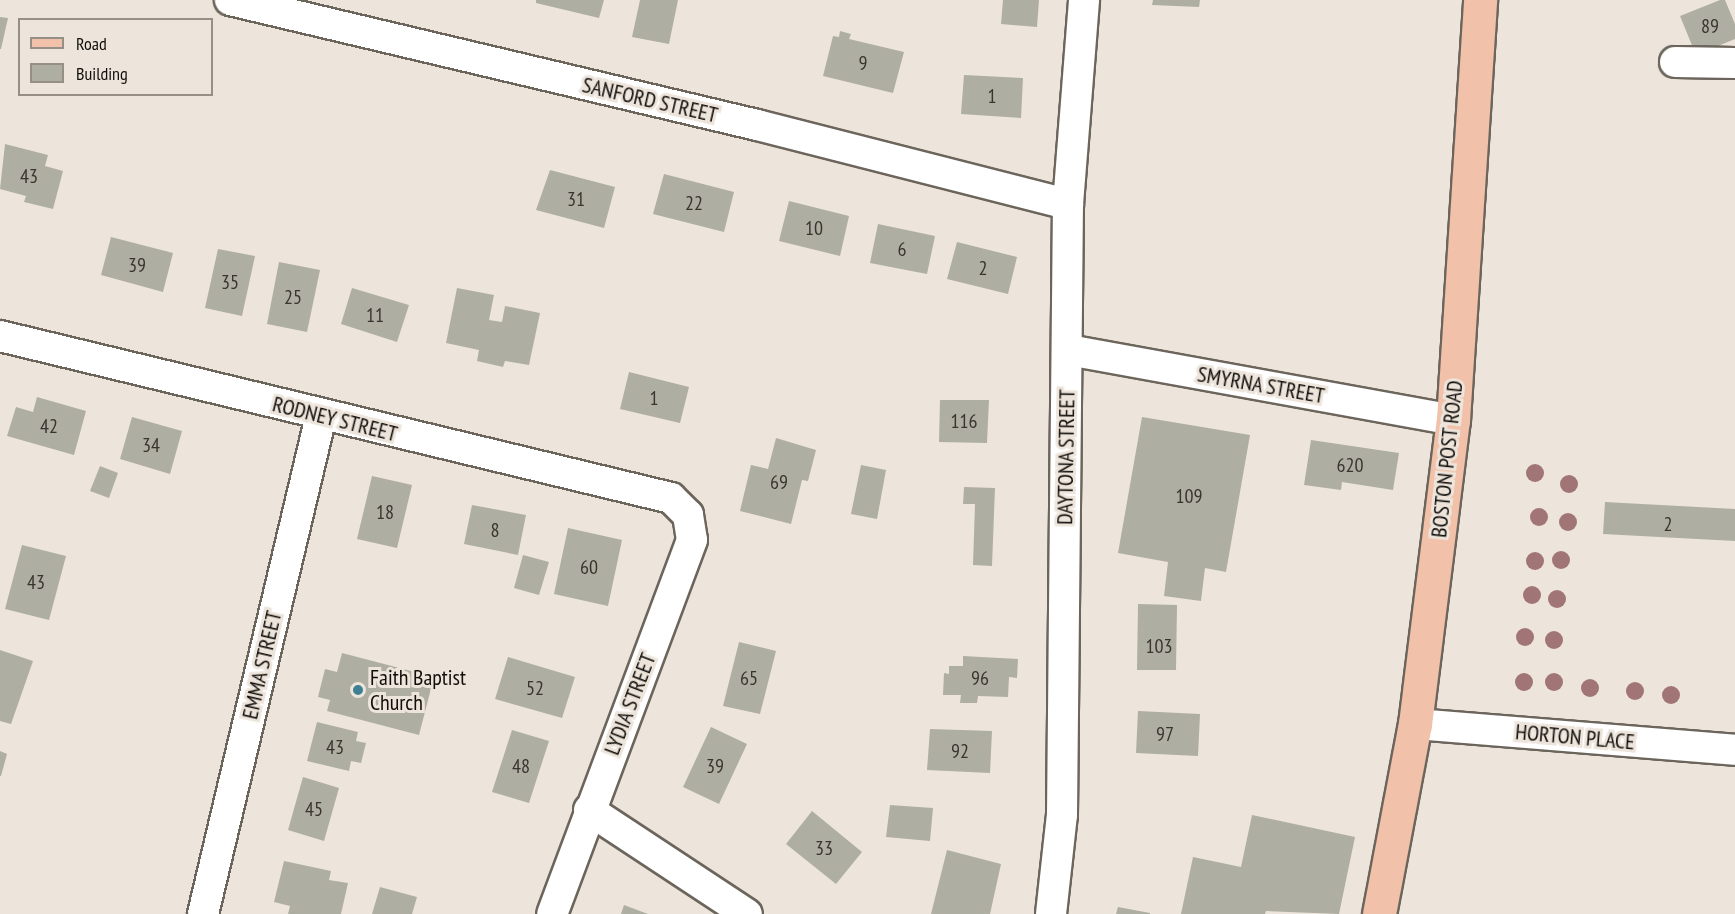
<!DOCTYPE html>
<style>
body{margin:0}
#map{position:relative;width:1735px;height:914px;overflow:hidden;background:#ede5db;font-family:"PT Sans Narrow",sans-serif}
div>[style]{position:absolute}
.building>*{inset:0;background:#afaea2}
.roads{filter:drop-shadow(2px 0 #6c655c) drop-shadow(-2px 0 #6c655c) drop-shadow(0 2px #6c655c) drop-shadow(0 -2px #6c655c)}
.minor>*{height:30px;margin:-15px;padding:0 15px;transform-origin:15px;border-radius:15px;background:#fff}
.major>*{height:33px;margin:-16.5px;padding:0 16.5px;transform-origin:16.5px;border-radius:16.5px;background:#f2c1a9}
.trees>*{width:18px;height:18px;margin:-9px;border-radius:50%;background:#a17576}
.dots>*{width:16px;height:16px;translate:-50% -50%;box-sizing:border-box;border:3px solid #ede5db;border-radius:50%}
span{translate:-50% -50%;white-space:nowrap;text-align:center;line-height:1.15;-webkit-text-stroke:6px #ede5db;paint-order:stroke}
.number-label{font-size:20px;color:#383530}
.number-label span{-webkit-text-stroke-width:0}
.street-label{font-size:22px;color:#100d0a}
.poi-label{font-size:22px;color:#100d0a}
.left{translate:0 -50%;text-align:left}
.legend{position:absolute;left:18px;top:18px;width:195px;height:78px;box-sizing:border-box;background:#ede5db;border:2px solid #958f87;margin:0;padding:8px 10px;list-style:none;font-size:18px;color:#100d0a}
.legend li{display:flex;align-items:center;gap:12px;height:30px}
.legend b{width:30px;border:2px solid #958f87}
</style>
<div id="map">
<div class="building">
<i style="clip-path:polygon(536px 0,604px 0,599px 18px,536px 3px)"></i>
<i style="clip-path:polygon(640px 0,678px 0,669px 44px,632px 37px)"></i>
<i style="clip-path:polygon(1003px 0,1039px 0,1037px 27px,1001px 24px)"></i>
<i style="clip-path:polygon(1153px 0,1200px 0,1199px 7px,1152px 5px)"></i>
<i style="clip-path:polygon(1720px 0,1725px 0,1735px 24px,1735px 39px,1696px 55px,1680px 16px)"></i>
<i style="clip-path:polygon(0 17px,8px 18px,1px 49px,0 49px)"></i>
<i style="clip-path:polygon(840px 31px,851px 34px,849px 39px,904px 52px,893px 93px,823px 76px,833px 36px,839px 37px)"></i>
<i style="clip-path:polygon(964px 75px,1023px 78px,1021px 118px,961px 114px)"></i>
<i style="clip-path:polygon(5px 144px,48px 155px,45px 166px,63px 171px,53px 209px,24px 202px,26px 196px,0 189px)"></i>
<i style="clip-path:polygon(550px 170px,615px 187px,604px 228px,536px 210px)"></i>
<i style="clip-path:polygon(664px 174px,734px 192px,724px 232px,653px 214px)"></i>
<i style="clip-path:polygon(789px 201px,849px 216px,840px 256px,779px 241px)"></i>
<i style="clip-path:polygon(878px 224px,935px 236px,927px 274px,870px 263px)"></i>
<i style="clip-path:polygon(111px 237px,173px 253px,163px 292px,101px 275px)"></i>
<i style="clip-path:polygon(957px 242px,1017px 257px,1008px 294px,947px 279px)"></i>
<i style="clip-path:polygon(218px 249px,255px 256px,242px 316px,205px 308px)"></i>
<i style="clip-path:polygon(279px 262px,320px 270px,307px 332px,267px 324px)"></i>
<i style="clip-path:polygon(352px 288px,409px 305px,397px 342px,341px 324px)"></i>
<i style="clip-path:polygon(457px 288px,494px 295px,489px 320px,502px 322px,505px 306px,540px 313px,529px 365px,505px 361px,503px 367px,477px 361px,479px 350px,446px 343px)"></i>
<i style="clip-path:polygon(629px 372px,689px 387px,680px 423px,620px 409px)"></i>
<i style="clip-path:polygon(37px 397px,86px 411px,74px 455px,7px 436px,16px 407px,33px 412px)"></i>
<i style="clip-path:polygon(940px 400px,989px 400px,987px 443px,939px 442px)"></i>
<i style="clip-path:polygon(132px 417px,182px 431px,170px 474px,120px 459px)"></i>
<i style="clip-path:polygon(1142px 417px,1250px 435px,1226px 572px,1205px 568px,1201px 601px,1164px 596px,1168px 562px,1118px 553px)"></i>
<i style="clip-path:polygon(776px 438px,816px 450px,808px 481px,802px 480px,791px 524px,740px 511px,751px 465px,768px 469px)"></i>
<i style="clip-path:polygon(1311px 440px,1399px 453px,1393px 490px,1342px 482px,1341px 490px,1304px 485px)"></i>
<i style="clip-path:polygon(861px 465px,886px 470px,877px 519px,851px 514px)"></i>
<i style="clip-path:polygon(100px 466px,118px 473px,109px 498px,90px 491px)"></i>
<i style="clip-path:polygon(372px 476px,412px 485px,397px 548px,357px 539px)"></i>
<i style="clip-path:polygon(964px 487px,995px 488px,992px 566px,973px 565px,975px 504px,963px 504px)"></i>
<i style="clip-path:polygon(1605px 502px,1735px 509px,1735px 541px,1603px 534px)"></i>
<i style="clip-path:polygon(472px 505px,526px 515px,518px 555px,464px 544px)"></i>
<i style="clip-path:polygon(568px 528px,622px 540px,608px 606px,554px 594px)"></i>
<i style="clip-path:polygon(22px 545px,66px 556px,49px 620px,5px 609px)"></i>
<i style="clip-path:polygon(523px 555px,549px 562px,539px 595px,514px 588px)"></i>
<i style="clip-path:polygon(1138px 604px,1177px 605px,1176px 670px,1137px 670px)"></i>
<i style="clip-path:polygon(739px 642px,776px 651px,760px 714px,723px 706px)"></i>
<i style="clip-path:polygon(0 650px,33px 661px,11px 724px,0 721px)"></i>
<i style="clip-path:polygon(342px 653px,434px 677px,419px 735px,327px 711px,330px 700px,318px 697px,325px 669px,337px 672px)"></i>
<i style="clip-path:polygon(963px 656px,1018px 659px,1017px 678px,1009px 677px,1008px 697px,978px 696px,977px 703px,960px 703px,961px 695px,943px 695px,944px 673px,949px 674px,949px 666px,963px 666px)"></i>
<i style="clip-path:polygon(508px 657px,575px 677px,562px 718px,495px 699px)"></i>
<i style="clip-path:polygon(1138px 711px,1200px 714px,1198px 756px,1136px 753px)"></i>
<i style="clip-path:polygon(317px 722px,358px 732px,356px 741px,366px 743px,361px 763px,351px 761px,349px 771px,307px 761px)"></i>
<i style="clip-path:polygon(711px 727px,747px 744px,719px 804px,683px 787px)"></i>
<i style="clip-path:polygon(930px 729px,992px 731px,990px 773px,927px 770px)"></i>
<i style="clip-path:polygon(512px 730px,549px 741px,529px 803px,492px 792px)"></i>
<i style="clip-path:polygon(0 751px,7px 754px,1px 776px,0 776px)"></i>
<i style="clip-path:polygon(303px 777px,339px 788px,324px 841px,288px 830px)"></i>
<i style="clip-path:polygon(890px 805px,933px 808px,930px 841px,886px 837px)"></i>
<i style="clip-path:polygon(812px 811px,862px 852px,836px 884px,786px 844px)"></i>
<i style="clip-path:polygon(1252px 815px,1355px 837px,1339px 914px,1266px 911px,1265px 914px,1181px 914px,1193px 857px,1241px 867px)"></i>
<i style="clip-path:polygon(947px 850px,1001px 864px,990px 914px,931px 914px)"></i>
<i style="clip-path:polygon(284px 861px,331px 871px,329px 880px,348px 883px,341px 914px,288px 914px,290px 906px,274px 902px)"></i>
<i style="clip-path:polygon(380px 887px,417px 897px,412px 914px,372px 914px)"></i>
<i style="clip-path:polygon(624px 905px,648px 914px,621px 914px)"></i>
<i style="clip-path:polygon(1118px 907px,1150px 913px,1150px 914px,1116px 914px)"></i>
</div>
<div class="roads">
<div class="minor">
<i style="left:230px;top:0;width:542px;rotate:13.34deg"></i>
<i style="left:757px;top:125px;width:321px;rotate:14.3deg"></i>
<i style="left:1675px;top:62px;width:60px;rotate:1deg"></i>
<i style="left:0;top:336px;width:690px;rotate:13.57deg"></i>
<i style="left:671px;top:498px;width:24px;rotate:45deg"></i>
<i style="left:688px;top:515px;width:25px;rotate:81deg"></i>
<i style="left:692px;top:540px;width:399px;rotate:110.5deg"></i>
<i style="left:1068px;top:350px;width:391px;rotate:10.3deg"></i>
<i style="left:1415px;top:724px;width:321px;rotate:4.6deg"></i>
<i style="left:589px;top:810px;width:189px;rotate:33.4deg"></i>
<i style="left:203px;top:914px;width:512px;rotate:-76.67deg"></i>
<i style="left:1051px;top:914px;width:100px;rotate:-83.7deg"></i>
<i style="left:1062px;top:815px;width:611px;rotate:-89.44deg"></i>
<i style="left:1068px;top:204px;width:205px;rotate:-85.5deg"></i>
</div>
<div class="major">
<i style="left:1379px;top:914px;width:193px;rotate:-79.3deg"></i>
<i style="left:1415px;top:724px;width:306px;rotate:-82.9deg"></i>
<i style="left:1453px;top:420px;width:421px;rotate:-86.3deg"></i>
</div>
</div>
<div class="trees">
<i style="left:1535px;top:473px"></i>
<i style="left:1569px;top:484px"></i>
<i style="left:1539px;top:517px"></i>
<i style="left:1568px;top:522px"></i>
<i style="left:1561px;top:560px"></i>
<i style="left:1535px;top:561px"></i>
<i style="left:1532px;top:595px"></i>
<i style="left:1557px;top:599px"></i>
<i style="left:1525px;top:637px"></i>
<i style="left:1554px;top:640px"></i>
<i style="left:1524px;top:682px"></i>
<i style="left:1554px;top:682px"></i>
<i style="left:1590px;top:688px"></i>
<i style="left:1635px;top:691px"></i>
<i style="left:1671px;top:695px"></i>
</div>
<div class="dots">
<i style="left:358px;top:690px;background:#3f7f93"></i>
</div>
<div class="number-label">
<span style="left:1710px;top:26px">89</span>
<span style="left:863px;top:63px">9</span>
<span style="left:992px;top:96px">1</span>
<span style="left:29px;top:176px">43</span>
<span style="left:576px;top:199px">31</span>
<span style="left:694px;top:203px">22</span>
<span style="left:814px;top:228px">10</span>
<span style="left:902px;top:249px">6</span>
<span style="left:137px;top:265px">39</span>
<span style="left:983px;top:268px">2</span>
<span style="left:230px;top:282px">35</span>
<span style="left:293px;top:297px">25</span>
<span style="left:375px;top:315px">11</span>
<span style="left:654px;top:398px">1</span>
<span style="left:964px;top:421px">116</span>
<span style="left:49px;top:426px">42</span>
<span style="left:151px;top:445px">34</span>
<span style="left:1350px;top:465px">620</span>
<span style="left:779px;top:482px">69</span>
<span style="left:1189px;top:496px">109</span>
<span style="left:385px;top:512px">18</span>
<span style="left:1668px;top:524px">2</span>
<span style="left:495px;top:530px">8</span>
<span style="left:589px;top:567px">60</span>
<span style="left:36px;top:582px">43</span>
<span style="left:1159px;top:646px">103</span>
<span style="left:749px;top:678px">65</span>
<span style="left:980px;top:678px">96</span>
<span style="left:535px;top:688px">52</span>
<span style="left:1165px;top:734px">97</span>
<span style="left:335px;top:747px">43</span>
<span style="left:960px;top:751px">92</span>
<span style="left:521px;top:766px">48</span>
<span style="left:715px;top:766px">39</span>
<span style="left:314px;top:809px">45</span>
<span style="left:824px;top:848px">33</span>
</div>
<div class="street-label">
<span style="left:650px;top:100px;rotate:13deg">SANFORD STREET</span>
<span style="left:1261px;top:385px;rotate:10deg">SMYRNA STREET</span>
<span style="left:335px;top:419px;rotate:14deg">RODNEY STREET</span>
<span style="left:1066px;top:457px;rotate:-89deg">DAYTONA STREET</span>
<span style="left:1447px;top:459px;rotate:-84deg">BOSTON POST ROAD</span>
<span style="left:262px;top:665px;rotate:-77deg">EMMA STREET</span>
<span style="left:630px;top:704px;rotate:-69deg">LYDIA STREET</span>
<span style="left:1575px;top:737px;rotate:5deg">HORTON PLACE</span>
</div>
<div class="poi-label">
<span class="left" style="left:370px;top:690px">Faith Baptist<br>Church</span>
</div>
<ul class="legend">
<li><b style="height:8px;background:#f2c1a9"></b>Road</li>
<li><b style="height:16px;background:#afaea2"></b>Building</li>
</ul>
</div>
